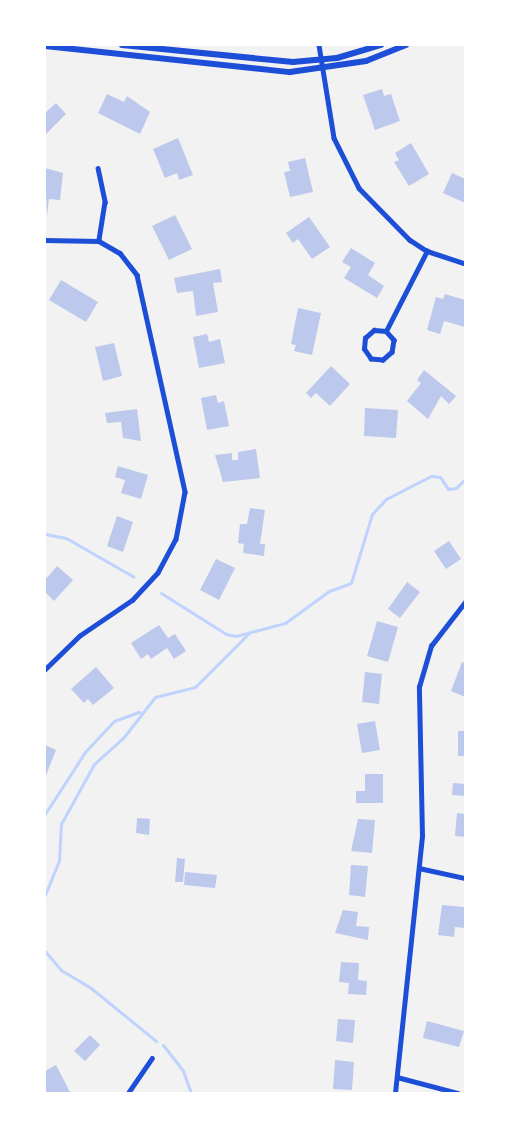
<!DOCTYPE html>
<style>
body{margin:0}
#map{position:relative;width:510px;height:1138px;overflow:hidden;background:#f2f2f2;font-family:Roboto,sans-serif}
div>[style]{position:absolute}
.stream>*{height:3px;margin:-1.5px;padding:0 1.5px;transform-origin:1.5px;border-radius:1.5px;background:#bfd3fe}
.building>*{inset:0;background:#bdc9ec}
.minor>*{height:4.5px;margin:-2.25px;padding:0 2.25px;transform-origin:2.25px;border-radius:2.25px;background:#1d4ed8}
.secondary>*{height:6px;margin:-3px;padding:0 3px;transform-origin:3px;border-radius:3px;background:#1d4ed8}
span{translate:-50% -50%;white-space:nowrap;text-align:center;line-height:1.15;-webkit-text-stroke:5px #fff;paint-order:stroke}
.frame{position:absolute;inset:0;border:46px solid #fff;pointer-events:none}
</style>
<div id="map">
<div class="stream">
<i style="left:45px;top:534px;width:21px;rotate:11deg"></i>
<i style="left:66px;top:538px;width:78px;rotate:29.8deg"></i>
<i style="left:161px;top:593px;width:77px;rotate:32.2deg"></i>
<i style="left:226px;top:634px;width:10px;rotate:11deg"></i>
<i style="left:236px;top:636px;width:51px;rotate:-14.9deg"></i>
<i style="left:285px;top:623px;width:54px;rotate:-36deg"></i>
<i style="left:329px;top:591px;width:23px;rotate:-20deg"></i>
<i style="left:351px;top:583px;width:72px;rotate:-73.1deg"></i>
<i style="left:372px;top:514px;width:21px;rotate:-47deg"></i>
<i style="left:386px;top:499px;width:51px;rotate:-27.1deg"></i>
<i style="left:431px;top:476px;width:9px;rotate:6deg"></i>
<i style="left:440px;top:477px;width:14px;rotate:56deg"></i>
<i style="left:448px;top:489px;width:8px;rotate:-7deg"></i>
<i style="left:456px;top:488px;width:13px;rotate:-45deg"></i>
<i style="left:45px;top:814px;width:74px;rotate:-57.2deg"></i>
<i style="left:85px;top:752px;width:42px;rotate:-46.9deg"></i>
<i style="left:114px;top:721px;width:27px;rotate:-20deg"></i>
<i style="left:45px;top:895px;width:38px;rotate:-68deg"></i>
<i style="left:59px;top:860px;width:36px;rotate:-87deg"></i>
<i style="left:61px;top:824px;width:68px;rotate:-61.2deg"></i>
<i style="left:94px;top:764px;width:39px;rotate:-42deg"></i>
<i style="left:123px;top:738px;width:52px;rotate:-52deg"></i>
<i style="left:155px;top:697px;width:41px;rotate:-14deg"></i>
<i style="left:195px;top:687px;width:76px;rotate:-45deg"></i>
<i style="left:45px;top:951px;width:25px;rotate:50deg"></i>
<i style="left:61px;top:970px;width:35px;rotate:31deg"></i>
<i style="left:91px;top:988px;width:84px;rotate:39.2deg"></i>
<i style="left:163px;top:1045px;width:33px;rotate:52deg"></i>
<i style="left:183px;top:1071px;width:23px;rotate:70deg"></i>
</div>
<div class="building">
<i style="clip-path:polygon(382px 89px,384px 96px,391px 94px,400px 121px,375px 130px,363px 95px)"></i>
<i style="clip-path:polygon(107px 94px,124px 102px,127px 96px,150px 112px,140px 134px,98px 113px)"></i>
<i style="clip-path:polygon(56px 103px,66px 114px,45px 135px,45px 113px)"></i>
<i style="clip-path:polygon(178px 138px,193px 175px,179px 180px,177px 173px,165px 178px,153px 149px)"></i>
<i style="clip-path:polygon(411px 143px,429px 174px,409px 186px,394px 162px,399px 160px,395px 153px)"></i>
<i style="clip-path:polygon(305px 158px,313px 192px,290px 197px,284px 172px,290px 171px,288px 162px)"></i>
<i style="clip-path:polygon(45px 168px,63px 173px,60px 200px,49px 199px,47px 216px)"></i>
<i style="clip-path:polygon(452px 173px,465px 179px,465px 203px,443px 193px)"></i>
<i style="clip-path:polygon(175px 215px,192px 249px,169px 260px,152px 226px)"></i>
<i style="clip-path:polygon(309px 217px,330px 247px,312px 259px,298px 239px,293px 243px,286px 233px)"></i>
<i style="clip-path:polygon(351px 248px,375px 263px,368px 275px,384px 286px,377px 298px,344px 278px,351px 267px,342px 262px)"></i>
<i style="clip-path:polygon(220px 269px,222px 282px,213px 283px,218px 312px,196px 316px,193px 291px,177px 293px,174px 278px)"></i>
<i style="clip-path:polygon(61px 280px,98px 302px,86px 322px,49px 300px)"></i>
<i style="clip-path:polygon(445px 294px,465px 300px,465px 327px,444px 321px,440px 334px,427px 330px,436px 297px,443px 299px)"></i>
<i style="clip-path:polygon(298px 308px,321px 313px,312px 355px,294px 351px,296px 345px,291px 344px)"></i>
<i style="clip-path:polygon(207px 334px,209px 342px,220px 339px,225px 363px,199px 368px,193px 337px)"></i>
<i style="clip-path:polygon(114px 343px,122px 376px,103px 381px,95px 347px)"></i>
<i style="clip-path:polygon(331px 366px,350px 384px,330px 406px,316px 393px,311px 398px,306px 393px)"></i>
<i style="clip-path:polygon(424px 370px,456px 396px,449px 404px,441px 396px,428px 419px,407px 401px,421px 383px,417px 380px)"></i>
<i style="clip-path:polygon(216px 395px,218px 403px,224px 401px,229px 426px,207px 430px,201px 398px)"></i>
<i style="clip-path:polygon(365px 408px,398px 410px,396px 438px,364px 436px)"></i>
<i style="clip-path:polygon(137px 409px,141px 441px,123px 438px,121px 422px,107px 423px,105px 413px)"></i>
<i style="clip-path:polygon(256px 449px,260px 478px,223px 482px,215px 455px,232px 453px,232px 460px,238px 460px,238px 452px)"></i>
<i style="clip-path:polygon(118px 466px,148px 475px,141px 499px,121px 493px,125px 480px,115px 477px)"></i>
<i style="clip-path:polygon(250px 508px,265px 510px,260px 544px,265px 544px,264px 556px,243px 553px,244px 544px,238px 543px,240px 524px,247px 524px)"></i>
<i style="clip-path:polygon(117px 516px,133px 522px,123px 552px,107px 546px)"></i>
<i style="clip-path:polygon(449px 541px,461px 559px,446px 569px,434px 551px)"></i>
<i style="clip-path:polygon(216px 559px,235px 568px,219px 600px,200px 590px)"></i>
<i style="clip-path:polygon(57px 566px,73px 580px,54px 601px,45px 592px,45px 580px)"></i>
<i style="clip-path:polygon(407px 582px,420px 592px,400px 618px,388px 609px)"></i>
<i style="clip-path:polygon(377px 621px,398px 627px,388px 662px,367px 656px)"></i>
<i style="clip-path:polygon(159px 625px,168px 638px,175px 634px,186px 651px,174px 659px,167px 648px,151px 659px,148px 654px,141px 659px,131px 643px)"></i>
<i style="clip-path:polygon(462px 662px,465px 663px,465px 697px,451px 691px)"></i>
<i style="clip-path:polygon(96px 667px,114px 688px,93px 705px,88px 699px,84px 703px,71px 689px)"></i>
<i style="clip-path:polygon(365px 672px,382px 674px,379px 704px,362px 702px)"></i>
<i style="clip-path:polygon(375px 721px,380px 750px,362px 753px,357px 724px)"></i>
<i style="clip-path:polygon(458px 731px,465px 731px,465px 756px,458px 756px)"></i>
<i style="clip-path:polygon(45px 745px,56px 750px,45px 778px)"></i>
<i style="clip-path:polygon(365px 774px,383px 774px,383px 803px,356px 803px,356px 791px,365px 791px)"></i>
<i style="clip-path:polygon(453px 783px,465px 784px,465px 796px,452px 795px)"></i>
<i style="clip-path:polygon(457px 813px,465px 814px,465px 837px,455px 836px)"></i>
<i style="clip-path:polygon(137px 818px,150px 819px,149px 835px,136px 833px)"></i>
<i style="clip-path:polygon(358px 819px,375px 820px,372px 853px,351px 851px)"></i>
<i style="clip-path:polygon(177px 858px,185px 859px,183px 882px,175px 882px)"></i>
<i style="clip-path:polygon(351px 865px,368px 866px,365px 897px,349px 895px)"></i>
<i style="clip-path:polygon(185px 872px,217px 875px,215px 888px,184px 885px)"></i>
<i style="clip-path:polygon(442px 905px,464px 907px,465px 928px,455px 927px,454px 937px,438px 935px)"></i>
<i style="clip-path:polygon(343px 910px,358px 912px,356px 926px,369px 927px,368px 940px,335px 933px)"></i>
<i style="clip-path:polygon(341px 962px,359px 963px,358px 980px,367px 981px,366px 995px,348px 994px,349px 983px,339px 982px)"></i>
<i style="clip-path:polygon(338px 1019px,355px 1020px,353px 1043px,336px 1041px)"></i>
<i style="clip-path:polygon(427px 1021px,464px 1031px,459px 1047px,423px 1038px)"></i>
<i style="clip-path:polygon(90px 1035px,100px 1045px,85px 1061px,74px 1051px)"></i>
<i style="clip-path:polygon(335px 1060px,354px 1062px,352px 1090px,333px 1089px)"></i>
<i style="clip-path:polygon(56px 1065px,70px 1092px,68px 1093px,45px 1093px,45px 1071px)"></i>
</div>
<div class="minor">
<i style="left:319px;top:45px;width:94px;rotate:80.8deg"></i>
<i style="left:334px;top:138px;width:56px;rotate:63.4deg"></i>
<i style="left:359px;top:188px;width:73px;rotate:45.6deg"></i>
<i style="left:410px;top:240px;width:20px;rotate:33deg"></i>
<i style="left:427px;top:251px;width:40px;rotate:18deg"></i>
<i style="left:98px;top:168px;width:35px;rotate:78deg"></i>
<i style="left:105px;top:202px;width:39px;rotate:99deg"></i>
<i style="left:45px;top:240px;width:54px;rotate:1.1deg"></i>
<i style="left:99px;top:241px;width:24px;rotate:30deg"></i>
<i style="left:120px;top:253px;width:28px;rotate:52deg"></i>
<i style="left:137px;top:275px;width:222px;rotate:77.5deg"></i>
<i style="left:185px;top:492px;width:48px;rotate:100.8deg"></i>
<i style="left:176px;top:539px;width:38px;rotate:118deg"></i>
<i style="left:158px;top:573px;width:37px;rotate:133deg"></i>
<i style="left:133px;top:600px;width:64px;rotate:145.8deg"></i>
<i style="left:80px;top:636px;width:49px;rotate:135.8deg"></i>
<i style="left:386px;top:331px;width:12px;rotate:48deg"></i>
<i style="left:394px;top:340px;width:12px;rotate:99deg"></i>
<i style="left:392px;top:352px;width:12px;rotate:138deg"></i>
<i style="left:383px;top:360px;width:12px;rotate:-175deg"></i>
<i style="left:371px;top:359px;width:12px;rotate:-125deg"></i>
<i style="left:364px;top:349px;width:11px;rotate:-85deg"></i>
<i style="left:365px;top:338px;width:12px;rotate:-42deg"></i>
<i style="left:374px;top:330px;width:12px;rotate:5deg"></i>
<i style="left:386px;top:331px;width:90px;rotate:-62.9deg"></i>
<i style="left:419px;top:868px;width:47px;rotate:12.3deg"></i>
<i style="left:397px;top:1077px;width:63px;rotate:14.7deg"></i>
<i style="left:128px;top:1093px;width:42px;rotate:-55.6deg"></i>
<i style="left:395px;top:1093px;width:258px;rotate:-84deg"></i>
<i style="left:422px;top:836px;width:149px;rotate:-91.2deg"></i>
<i style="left:419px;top:687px;width:43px;rotate:-73.7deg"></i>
<i style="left:431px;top:646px;width:56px;rotate:-52.3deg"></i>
</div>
<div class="secondary">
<i style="left:122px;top:45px;width:172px;rotate:5.7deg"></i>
<i style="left:293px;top:62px;width:44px;rotate:-5.2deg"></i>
<i style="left:337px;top:58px;width:46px;rotate:-16.5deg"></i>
<i style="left:45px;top:46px;width:246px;rotate:6.1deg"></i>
<i style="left:290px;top:72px;width:77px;rotate:-8.2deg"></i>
<i style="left:366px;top:61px;width:43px;rotate:-21.8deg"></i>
</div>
<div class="frame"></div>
</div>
